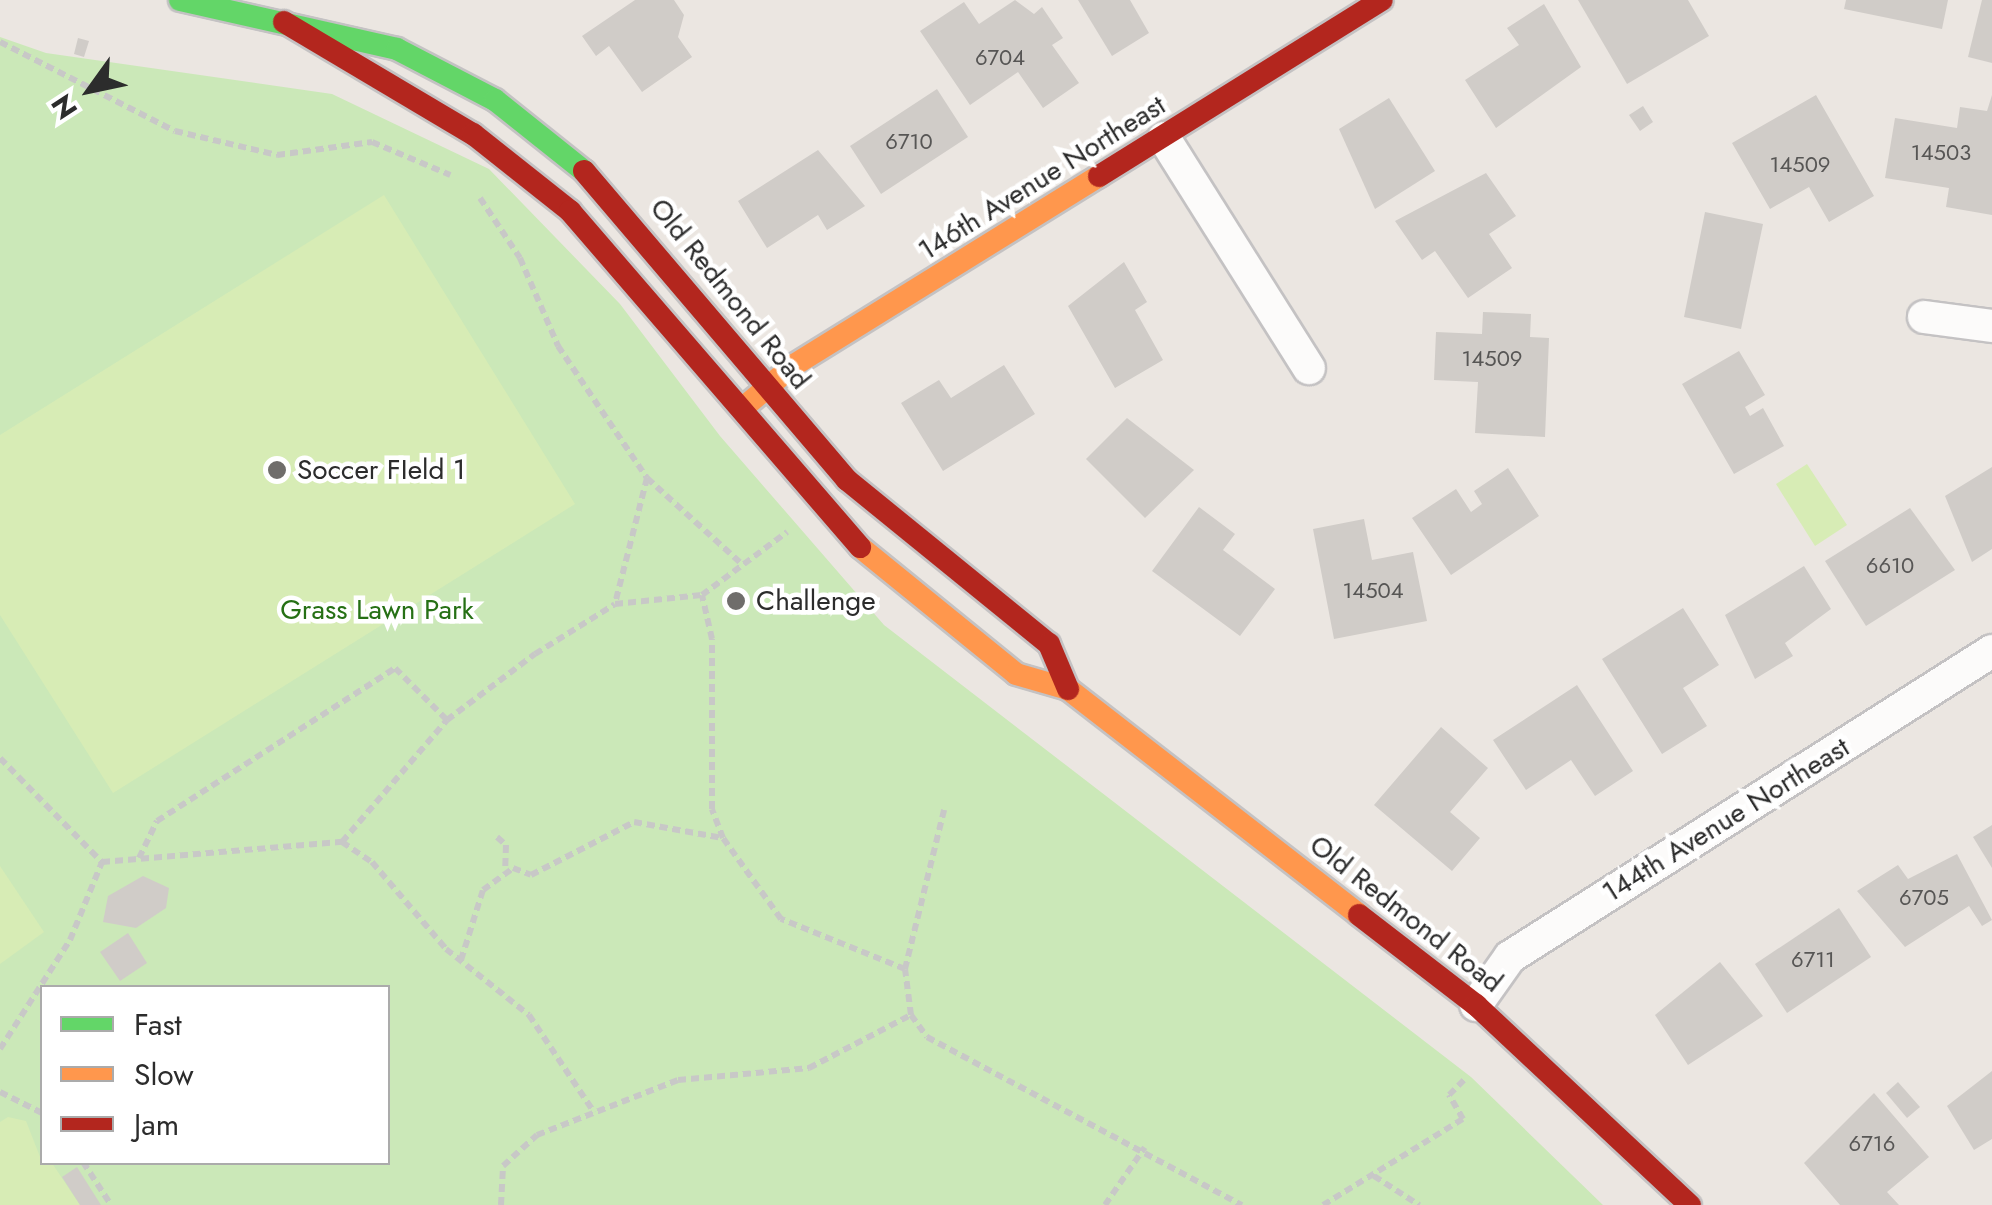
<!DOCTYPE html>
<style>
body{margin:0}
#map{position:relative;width:1992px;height:1205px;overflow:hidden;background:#ebe6e1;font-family:Jost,sans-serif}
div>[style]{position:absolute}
.green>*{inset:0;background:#cbe8b8}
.pitch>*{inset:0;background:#d7ecb5}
.building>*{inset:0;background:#d0ccc8}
.path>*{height:6px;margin-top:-3px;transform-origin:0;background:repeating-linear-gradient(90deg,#c8c8c7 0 8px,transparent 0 13px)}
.roads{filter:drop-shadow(2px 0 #c4c2c3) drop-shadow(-2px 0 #c4c2c3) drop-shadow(0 2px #c4c2c3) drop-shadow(0 -2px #c4c2c3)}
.street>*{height:32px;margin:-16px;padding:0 16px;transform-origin:16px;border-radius:16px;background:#fcfbfa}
.fast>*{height:22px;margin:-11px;padding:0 11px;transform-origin:11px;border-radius:11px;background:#63d668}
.slow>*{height:22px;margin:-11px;padding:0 11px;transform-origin:11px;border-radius:11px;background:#ff974d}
.jam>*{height:22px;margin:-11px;padding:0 11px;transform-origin:11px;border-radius:11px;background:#b3261e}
.dots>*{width:28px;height:28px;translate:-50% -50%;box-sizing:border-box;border:5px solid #fff;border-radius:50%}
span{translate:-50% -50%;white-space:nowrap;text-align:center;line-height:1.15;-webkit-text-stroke:9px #fff;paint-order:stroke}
.number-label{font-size:22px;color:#575655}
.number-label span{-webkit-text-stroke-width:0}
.street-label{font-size:28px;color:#2c2c2c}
.poi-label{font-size:28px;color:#2c2c2c}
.left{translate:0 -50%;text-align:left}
.park-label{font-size:28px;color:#267015}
.legend{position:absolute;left:40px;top:985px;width:350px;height:180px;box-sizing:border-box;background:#fff;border:2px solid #ababab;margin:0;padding:12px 18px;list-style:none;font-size:30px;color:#2c2c2c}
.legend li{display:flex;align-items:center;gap:20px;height:50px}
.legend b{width:50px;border:2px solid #ababab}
.north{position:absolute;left:40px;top:40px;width:100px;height:100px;-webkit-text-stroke:8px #fff;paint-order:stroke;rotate:237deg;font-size:28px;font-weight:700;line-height:40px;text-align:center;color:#2c2c2c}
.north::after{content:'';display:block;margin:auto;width:35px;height:45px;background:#2c2c2c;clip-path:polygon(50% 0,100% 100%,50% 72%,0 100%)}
</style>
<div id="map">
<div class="green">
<i style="clip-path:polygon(evenodd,0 37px,46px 53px,332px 94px,489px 169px,620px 304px,720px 436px,884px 625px,1471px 1077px,1603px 1205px,0 1205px,0 37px,42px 988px,388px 988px,388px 1162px,42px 1162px,42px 988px)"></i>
</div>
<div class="pitch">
<i style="clip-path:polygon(384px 195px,575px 504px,113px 793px,0 615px,0 435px)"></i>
<i style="clip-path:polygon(1807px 464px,1847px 525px,1815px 546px,1776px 484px)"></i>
<i style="clip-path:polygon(0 866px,44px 932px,0 964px)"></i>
<i style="clip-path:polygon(8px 1117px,26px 1121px,42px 1162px,52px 1163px,80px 1205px,0 1205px,0 1122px)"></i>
</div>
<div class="building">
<i style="clip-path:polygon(635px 0,674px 0,684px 15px,678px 37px,692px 57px,642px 92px,609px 46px,596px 56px,582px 36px)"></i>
<i style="clip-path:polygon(1015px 0,1034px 14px,1042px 7px,1063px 38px,1052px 45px,1079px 83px,1043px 108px,1018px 72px,970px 105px,920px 31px,964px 2px,979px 24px)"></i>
<i style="clip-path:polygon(1078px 0,1130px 0,1149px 33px,1112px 56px)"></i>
<i style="clip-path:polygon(1578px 0,1688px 0,1709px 36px,1627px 84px)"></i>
<i style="clip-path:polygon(1846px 0,1948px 0,1942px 29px,1844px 9px)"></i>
<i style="clip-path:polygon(1982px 0,1992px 0,1992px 63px,1968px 57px)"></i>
<i style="clip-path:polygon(1544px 4px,1581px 67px,1496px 128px,1465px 80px,1519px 45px,1507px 28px)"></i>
<i style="clip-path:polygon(78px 38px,89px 41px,84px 57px,74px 54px)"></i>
<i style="clip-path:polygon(937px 89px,968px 137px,881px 194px,850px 146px)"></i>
<i style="clip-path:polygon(1816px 95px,1874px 196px,1829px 222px,1809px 187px,1770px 209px,1732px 143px)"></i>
<i style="clip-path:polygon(1992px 95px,1992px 215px,1946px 207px,1949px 188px,1885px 178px,1895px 118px,1957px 128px,1960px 107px,1987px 111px)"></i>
<i style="clip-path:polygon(1389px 98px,1435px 171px,1375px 209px,1339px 129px)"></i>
<i style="clip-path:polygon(1643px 106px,1653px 122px,1640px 131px,1629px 115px)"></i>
<i style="clip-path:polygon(818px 150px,865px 206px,827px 230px,818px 215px,767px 248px,738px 201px)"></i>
<i style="clip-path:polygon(1486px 173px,1516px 216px,1489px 234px,1512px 268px,1468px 298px,1435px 251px,1422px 260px,1395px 221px)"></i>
<i style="clip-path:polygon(1705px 212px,1763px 224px,1741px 329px,1684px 317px)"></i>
<i style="clip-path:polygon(1124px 262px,1147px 302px,1135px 310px,1163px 360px,1115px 388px,1068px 306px)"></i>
<i style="clip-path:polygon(1483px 312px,1531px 314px,1530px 337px,1549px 338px,1545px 437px,1475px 433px,1478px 382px,1434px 380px,1436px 332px,1482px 334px)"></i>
<i style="clip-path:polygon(1739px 351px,1765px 395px,1745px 407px,1750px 416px,1763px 408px,1784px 446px,1734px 474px,1682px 384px)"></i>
<i style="clip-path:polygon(1004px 365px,1035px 414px,943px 471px,901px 403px,939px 380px,951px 398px)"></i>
<i style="clip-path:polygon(1127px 418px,1194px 470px,1145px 518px,1086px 459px)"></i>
<i style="clip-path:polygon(1992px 467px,1992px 549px,1972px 562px,1945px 496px)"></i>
<i style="clip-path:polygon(1508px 468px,1539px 516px,1451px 575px,1412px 518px,1456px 489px,1471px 512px,1482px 504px,1474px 491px)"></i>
<i style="clip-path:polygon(1199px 507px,1235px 534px,1223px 550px,1275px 589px,1240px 636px,1152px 571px)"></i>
<i style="clip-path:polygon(1910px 508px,1955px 570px,1866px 626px,1825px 561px)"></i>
<i style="clip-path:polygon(1364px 519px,1372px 560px,1413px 552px,1427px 621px,1334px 639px,1313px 529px)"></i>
<i style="clip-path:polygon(1804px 566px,1831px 609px,1785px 643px,1793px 656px,1755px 679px,1725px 615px)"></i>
<i style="clip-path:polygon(1683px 608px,1719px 665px,1683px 688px,1707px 726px,1662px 754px,1602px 659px)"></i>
<i style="clip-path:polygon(1577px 685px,1633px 771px,1595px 796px,1571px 760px,1526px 790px,1493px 740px)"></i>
<i style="clip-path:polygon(1441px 727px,1488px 768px,1450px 812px,1480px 838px,1452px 871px,1374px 805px)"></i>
<i style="clip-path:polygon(1992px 825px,1992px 868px,1973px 837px)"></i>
<i style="clip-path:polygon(1957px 854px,1992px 920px,1982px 926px,1969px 906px,1905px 947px,1857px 891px,1898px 865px,1908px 879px)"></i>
<i style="clip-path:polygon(143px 876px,169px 888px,166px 908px,136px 928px,103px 922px,108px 896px)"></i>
<i style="clip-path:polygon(1839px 908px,1871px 957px,1787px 1013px,1755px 964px)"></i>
<i style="clip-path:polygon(128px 933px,147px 963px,120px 981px,100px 952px)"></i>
<i style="clip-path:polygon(1720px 962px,1763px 1016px,1688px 1065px,1655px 1015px)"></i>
<i style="clip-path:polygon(1992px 1071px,1992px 1139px,1974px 1150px,1947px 1106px)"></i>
<i style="clip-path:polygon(1898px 1082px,1920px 1107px,1907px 1118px,1886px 1093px)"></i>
<i style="clip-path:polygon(1874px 1093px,1929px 1157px,1887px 1192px,1899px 1205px,1840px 1205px,1804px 1163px)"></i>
<i style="clip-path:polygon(77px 1167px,101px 1205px,80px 1205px,62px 1177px)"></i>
</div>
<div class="path">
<i style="left:0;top:42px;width:196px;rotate:27deg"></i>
<i style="left:175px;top:131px;width:105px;rotate:13.2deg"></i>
<i style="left:277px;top:155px;width:96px;rotate:-7.8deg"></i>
<i style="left:372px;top:142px;width:85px;rotate:22.9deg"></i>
<i style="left:480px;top:198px;width:72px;rotate:56.3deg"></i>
<i style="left:520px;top:258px;width:96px;rotate:66.6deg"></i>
<i style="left:558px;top:346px;width:159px;rotate:56deg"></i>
<i style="left:647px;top:478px;width:130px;rotate:104.3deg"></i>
<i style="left:647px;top:478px;width:128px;rotate:42.2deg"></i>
<i style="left:0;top:758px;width:146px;rotate:45.6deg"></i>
<i style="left:102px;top:862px;width:241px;rotate:-4.8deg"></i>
<i style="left:342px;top:842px;width:36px;rotate:34deg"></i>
<i style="left:372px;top:862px;width:114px;rotate:49.6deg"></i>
<i style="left:446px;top:949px;width:106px;rotate:38.5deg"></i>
<i style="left:529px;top:1015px;width:117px;rotate:56.2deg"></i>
<i style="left:497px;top:837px;width:12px;rotate:42deg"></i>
<i style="left:506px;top:845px;width:26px;rotate:92deg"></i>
<i style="left:342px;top:842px;width:161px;rotate:-49.3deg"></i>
<i style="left:447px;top:720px;width:110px;rotate:-36.9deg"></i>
<i style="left:535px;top:654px;width:94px;rotate:-32deg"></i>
<i style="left:615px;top:604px;width:87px;rotate:-5.9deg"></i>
<i style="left:702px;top:595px;width:106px;rotate:-36.5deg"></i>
<i style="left:139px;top:858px;width:41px;rotate:-64.1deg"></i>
<i style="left:157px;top:821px;width:283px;rotate:-32.7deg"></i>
<i style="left:395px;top:668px;width:74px;rotate:45deg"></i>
<i style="left:461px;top:960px;width:73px;rotate:-72.6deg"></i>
<i style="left:483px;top:890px;width:37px;rotate:-36deg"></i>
<i style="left:513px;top:868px;width:19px;rotate:21deg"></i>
<i style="left:531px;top:875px;width:116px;rotate:-27.2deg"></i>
<i style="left:634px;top:822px;width:90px;rotate:10.2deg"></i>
<i style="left:905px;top:969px;width:164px;rotate:-76.2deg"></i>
<i style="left:911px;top:1015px;width:27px;rotate:54deg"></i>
<i style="left:927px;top:1037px;width:357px;rotate:28.1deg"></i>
<i style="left:0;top:1049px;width:130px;rotate:-57.3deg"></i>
<i style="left:70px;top:940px;width:84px;rotate:-67.7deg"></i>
<i style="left:0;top:1092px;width:47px;rotate:26.6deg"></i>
<i style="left:83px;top:1162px;width:51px;rotate:56.9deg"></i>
<i style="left:1374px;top:1176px;width:54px;rotate:32.8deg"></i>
<i style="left:501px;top:1205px;width:39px;rotate:-87deg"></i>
<i style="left:503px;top:1166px;width:46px;rotate:-42.4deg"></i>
<i style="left:537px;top:1135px;width:151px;rotate:-21.3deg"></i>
<i style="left:678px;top:1080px;width:132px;rotate:-5.2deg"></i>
<i style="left:809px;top:1068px;width:115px;rotate:-27.5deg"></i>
<i style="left:911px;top:1015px;width:46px;rotate:-97.4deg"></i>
<i style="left:905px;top:969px;width:134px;rotate:-158deg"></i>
<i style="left:781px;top:919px;width:100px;rotate:-125.6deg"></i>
<i style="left:723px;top:838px;width:31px;rotate:-111deg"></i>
<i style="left:712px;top:809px;width:170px;rotate:-90deg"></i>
<i style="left:712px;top:639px;width:45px;rotate:-102.8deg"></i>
<i style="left:1105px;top:1205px;width:70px;rotate:-55.4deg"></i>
<i style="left:1323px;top:1205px;width:164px;rotate:-31.6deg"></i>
<i style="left:1463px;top:1119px;width:28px;rotate:-120deg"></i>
<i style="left:1449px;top:1095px;width:23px;rotate:-45deg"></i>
</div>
<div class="roads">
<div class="street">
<i style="left:1164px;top:138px;width:272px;rotate:57.8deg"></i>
<i style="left:1924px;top:317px;width:69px;rotate:7.5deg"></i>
<i style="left:1476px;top:1005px;width:59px;rotate:-54.7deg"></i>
<i style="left:1510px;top:957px;width:571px;rotate:-32.41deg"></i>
</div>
<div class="fast">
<i style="left:180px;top:0;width:222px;rotate:12.7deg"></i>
<i style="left:397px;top:49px;width:110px;rotate:27.5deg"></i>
<i style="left:495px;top:100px;width:114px;rotate:38.6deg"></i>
</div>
<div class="slow">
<i style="left:744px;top:407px;width:65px;rotate:-40deg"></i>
<i style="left:794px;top:365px;width:359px;rotate:-31.8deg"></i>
<i style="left:860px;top:547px;width:201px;rotate:39.1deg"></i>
<i style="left:1016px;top:674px;width:54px;rotate:16.1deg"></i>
<i style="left:1068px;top:689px;width:368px;rotate:37.8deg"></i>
</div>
<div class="jam">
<i style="left:284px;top:22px;width:220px;rotate:30.7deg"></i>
<i style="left:473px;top:134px;width:124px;rotate:38.4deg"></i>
<i style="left:570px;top:211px;width:444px;rotate:49.2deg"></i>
<i style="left:584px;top:171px;width:406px;rotate:49.6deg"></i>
<i style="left:847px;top:480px;width:260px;rotate:39.1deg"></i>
<i style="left:1049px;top:644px;width:49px;rotate:67.1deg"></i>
<i style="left:1099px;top:176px;width:333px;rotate:-31.9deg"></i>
<i style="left:1359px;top:915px;width:148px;rotate:37.6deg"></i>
<i style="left:1476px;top:1005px;width:293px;rotate:43.1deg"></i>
</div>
</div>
<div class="dots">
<i style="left:277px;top:470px;background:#6f6d6b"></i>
<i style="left:736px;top:601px;background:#6f6d6b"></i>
</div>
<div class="number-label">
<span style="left:1000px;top:58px">6704</span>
<span style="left:909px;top:142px">6710</span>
<span style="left:1941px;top:153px">14503</span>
<span style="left:1800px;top:165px">14509</span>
<span style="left:1492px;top:359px">14509</span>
<span style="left:1890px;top:566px">6610</span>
<span style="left:1373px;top:591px">14504</span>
<span style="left:1924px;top:898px">6705</span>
<span style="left:1813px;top:960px">6711</span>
<span style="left:1872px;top:1144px">6716</span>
</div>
<div class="street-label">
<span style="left:1042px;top:178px;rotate:-32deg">146th Avenue Northeast</span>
<span style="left:730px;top:294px;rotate:51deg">Old Redmond Road</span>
<span style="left:1726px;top:820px;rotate:-32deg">144th Avenue Northeast</span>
<span style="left:1406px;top:914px;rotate:38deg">Old Redmond Road</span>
</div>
<div class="poi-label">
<span class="left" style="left:297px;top:470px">Soccer FIeld 1</span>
<span class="left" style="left:756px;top:601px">Challenge</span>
</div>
<div class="park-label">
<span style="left:377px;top:610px">Grass Lawn Park</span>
</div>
<ul class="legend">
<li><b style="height:12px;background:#63d668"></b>Fast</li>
<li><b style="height:12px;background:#ff974d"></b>Slow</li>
<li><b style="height:12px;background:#b3261e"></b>Jam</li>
</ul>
<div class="north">N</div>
</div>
